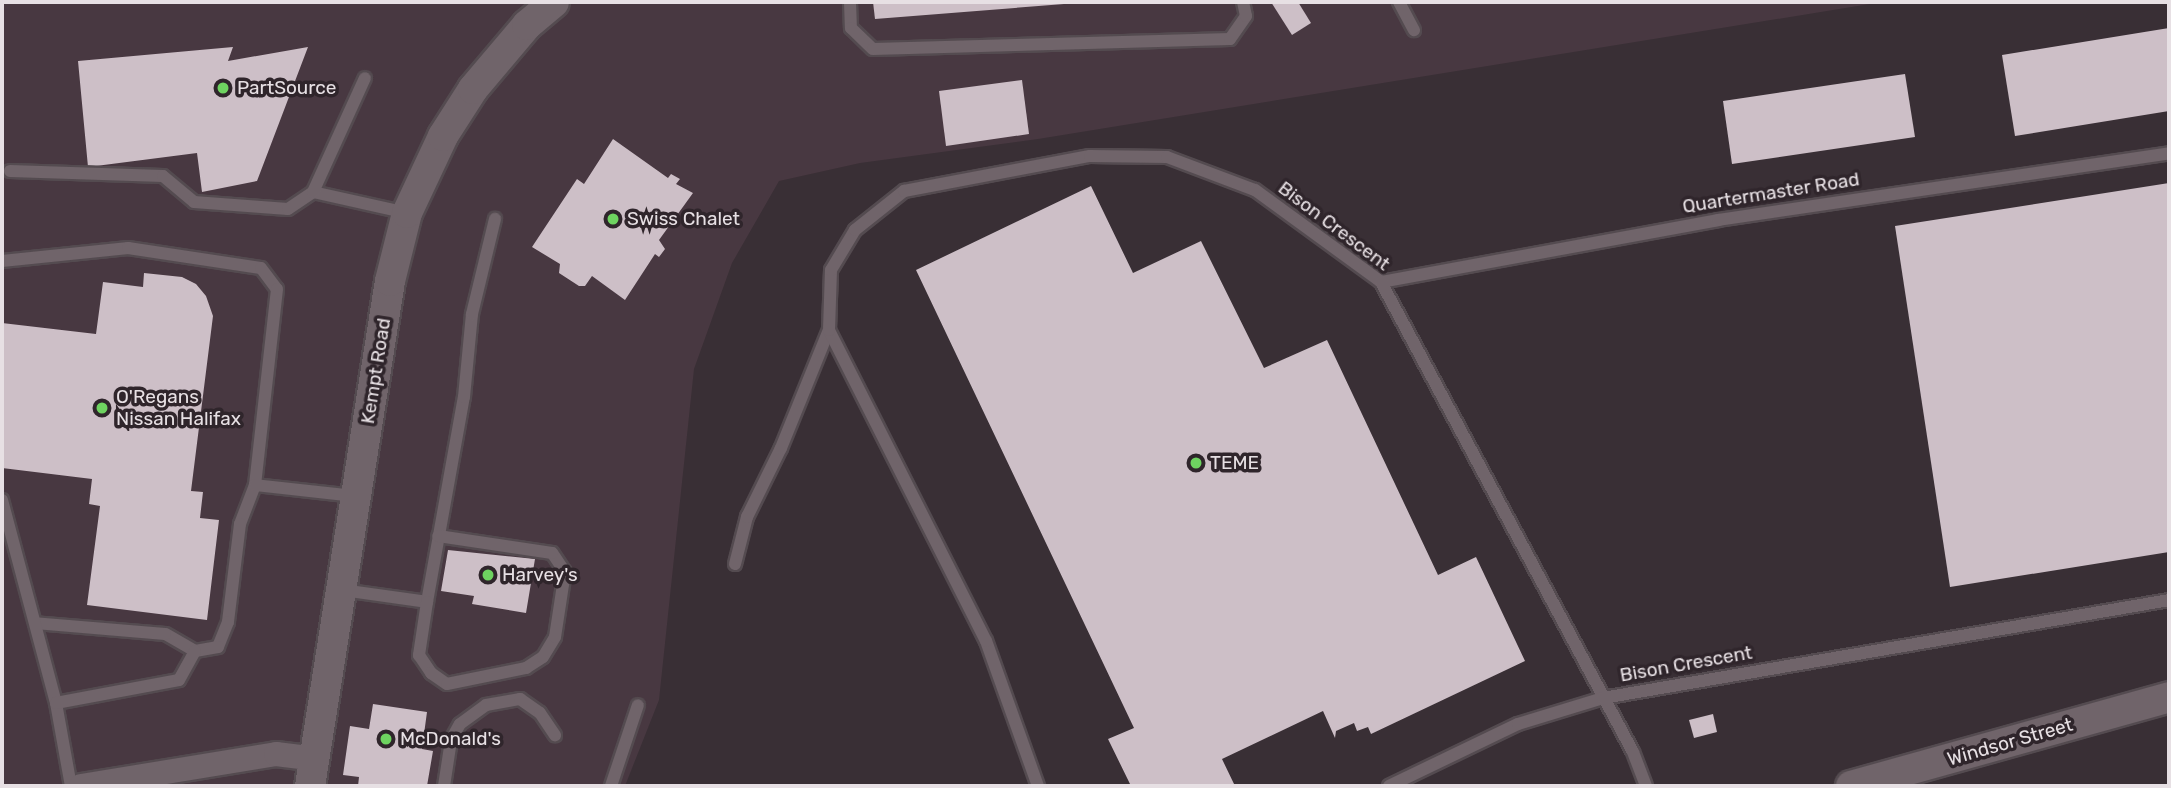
<!DOCTYPE html>
<style>
body{margin:0}
#map{position:relative;width:2171px;height:788px;overflow:hidden;background:#392f35;font-family:Rubik,sans-serif}
div>[style]{position:absolute}
.built>*{inset:0;background:#483841}
.building>*{inset:0;background:#cdbfc7}
.roads{filter:drop-shadow(2px 0 #544b50) drop-shadow(-2px 0 #544b50) drop-shadow(0 2px #544b50) drop-shadow(0 -2px #544b50)}
.service>*{height:12px;margin:-6px;padding:0 6px;transform-origin:6px;border-radius:6px;background:#70646a}
.minor>*{height:24px;margin:-12px;padding:0 12px;transform-origin:12px;border-radius:12px;background:#70646a}
.tertiary>*{height:30px;margin:-15px;padding:0 15px;transform-origin:15px;border-radius:15px;background:#70646a}
.dots>*{width:19px;height:19px;translate:-50% -50%;box-sizing:border-box;border:4px solid #2f252b;border-radius:50%}
span{translate:-50% -50%;white-space:nowrap;text-align:center;line-height:1.15;-webkit-text-stroke:7px #2f252b;paint-order:stroke}
.poi-label{font-size:19px;color:#e7e0e4}
.left{translate:0 -50%;text-align:left}
.street-label{font-size:19px;color:#e7e0e4}
.frame{position:absolute;inset:0;border:4px solid #e7e0e4;pointer-events:none}
</style>
<div id="map">
<div class="built">
<i style="clip-path:polygon(2px 2px,1882px 2px,1038px 139px,860px 163px,779px 181px,732px 263px,694px 369px,659px 700px,625px 786px,2px 786px)"></i>
</div>
<div class="building">
<i style="clip-path:polygon(873px 2px,1064px 2px,1064px 4px,875px 19px)"></i>
<i style="clip-path:polygon(1271px 2px,1298px 2px,1311px 23px,1292px 35px)"></i>
<i style="clip-path:polygon(2169px 28px,2169px 111px,2015px 136px,2002px 55px)"></i>
<i style="clip-path:polygon(233px 47px,228px 61px,308px 47px,257px 181px,202px 192px,197px 153px,88px 167px,78px 61px)"></i>
<i style="clip-path:polygon(1905px 74px,1915px 137px,1732px 164px,1723px 101px)"></i>
<i style="clip-path:polygon(1022px 80px,1029px 134px,946px 146px,939px 91px)"></i>
<i style="clip-path:polygon(613px 139px,668px 178px,671px 174px,680px 179px,676px 184px,693px 193px,659px 240px,665px 249px,659px 257px,655px 254px,625px 300px,592px 276px,585px 286px,579px 286px,559px 273px,560px 264px,532px 247px,577px 179px,584px 184px)"></i>
<i style="clip-path:polygon(2169px 183px,2169px 552px,1950px 587px,1895px 226px)"></i>
<i style="clip-path:polygon(1091px 186px,1133px 273px,1201px 241px,1264px 368px,1327px 340px,1438px 575px,1476px 557px,1525px 661px,1371px 734px,1368px 727px,1357px 731px,1354px 723px,1336px 731px,1335px 738px,1323px 711px,1222px 759px,1235px 786px,1131px 786px,1108px 739px,1134px 728px,916px 270px)"></i>
<i style="clip-path:polygon(144px 273px,182px 277px,196px 284px,206px 296px,213px 316px,191px 491px,203px 492px,200px 518px,219px 520px,207px 620px,87px 605px,100px 506px,89px 504px,92px 479px,2px 468px,2px 323px,96px 334px,103px 282px,143px 287px)"></i>
<i style="clip-path:polygon(448px 550px,535px 559px,526px 613px,472px 604px,474px 596px,441px 591px)"></i>
<i style="clip-path:polygon(373px 704px,427px 712px,422px 749px,433px 751px,427px 786px,358px 786px,359px 777px,343px 775px,350px 726px,369px 729px)"></i>
<i style="clip-path:polygon(1713px 714px,1717px 732px,1694px 738px,1689px 720px)"></i>
</div>
<div class="roads">
<div class="service">
<i style="left:850px;top:2px;width:26px;rotate:88deg"></i>
<i style="left:851px;top:28px;width:30px;rotate:44deg"></i>
<i style="left:873px;top:49px;width:357px;rotate:-1.6deg"></i>
<i style="left:1230px;top:39px;width:28px;rotate:-55deg"></i>
<i style="left:1246px;top:16px;width:14px;rotate:-102deg"></i>
<i style="left:1399px;top:2px;width:32px;rotate:62deg"></i>
<i style="left:10px;top:171px;width:153px;rotate:1.9deg"></i>
<i style="left:163px;top:176px;width:40px;rotate:40deg"></i>
<i style="left:194px;top:202px;width:94px;rotate:4.3deg"></i>
<i style="left:288px;top:209px;width:30px;rotate:-34deg"></i>
<i style="left:313px;top:192px;width:96px;rotate:12.6deg"></i>
<i style="left:313px;top:192px;width:125px;rotate:-65.5deg"></i>
<i style="left:2px;top:261px;width:127px;rotate:-5.9deg"></i>
<i style="left:128px;top:248px;width:134px;rotate:8.6deg"></i>
<i style="left:261px;top:268px;width:26px;rotate:53deg"></i>
<i style="left:277px;top:289px;width:197px;rotate:96.4deg"></i>
<i style="left:255px;top:485px;width:42px;rotate:111deg"></i>
<i style="left:240px;top:524px;width:99px;rotate:97deg"></i>
<i style="left:228px;top:622px;width:27px;rotate:112deg"></i>
<i style="left:218px;top:647px;width:23px;rotate:170deg"></i>
<i style="left:195px;top:651px;width:34px;rotate:-150deg"></i>
<i style="left:165px;top:634px;width:130px;rotate:-175.2deg"></i>
<i style="left:1381px;top:282px;width:343px;rotate:-10.4deg"></i>
<i style="left:1718px;top:220px;width:456px;rotate:-8.4deg"></i>
<i style="left:255px;top:485px;width:101px;rotate:6.3deg"></i>
<i style="left:2px;top:500px;width:210px;rotate:75.1deg"></i>
<i style="left:56px;top:703px;width:84px;rotate:79.8deg"></i>
<i style="left:735px;top:564px;width:49px;rotate:-75.7deg"></i>
<i style="left:747px;top:517px;width:77px;rotate:-63.8deg"></i>
<i style="left:781px;top:448px;width:127px;rotate:-67.9deg"></i>
<i style="left:342px;top:590px;width:86px;rotate:8deg"></i>
<i style="left:427px;top:602px;width:208px;rotate:-79.8deg"></i>
<i style="left:464px;top:397px;width:83px;rotate:-84.5deg"></i>
<i style="left:472px;top:314px;width:98px;rotate:-76.4deg"></i>
<i style="left:427px;top:602px;width:54px;rotate:98.6deg"></i>
<i style="left:419px;top:655px;width:22px;rotate:56deg"></i>
<i style="left:431px;top:673px;width:19px;rotate:35deg"></i>
<i style="left:447px;top:684px;width:81px;rotate:-11.4deg"></i>
<i style="left:526px;top:668px;width:20px;rotate:-33deg"></i>
<i style="left:543px;top:657px;width:23px;rotate:-59deg"></i>
<i style="left:555px;top:637px;width:66px;rotate:-81.3deg"></i>
<i style="left:565px;top:572px;width:23px;rotate:-124deg"></i>
<i style="left:552px;top:553px;width:115px;rotate:-171.5deg"></i>
<i style="left:56px;top:703px;width:125px;rotate:-10.6deg"></i>
<i style="left:179px;top:680px;width:33px;rotate:-61deg"></i>
<i style="left:444px;top:786px;width:47px;rotate:-81.3deg"></i>
<i style="left:451px;top:740px;width:18px;rotate:-61deg"></i>
<i style="left:460px;top:724px;width:32px;rotate:-36deg"></i>
<i style="left:486px;top:705px;width:35px;rotate:-10deg"></i>
<i style="left:520px;top:699px;width:24px;rotate:35deg"></i>
<i style="left:540px;top:713px;width:27px;rotate:56deg"></i>
<i style="left:611px;top:786px;width:85px;rotate:-71.6deg"></i>
<i style="left:1038px;top:786px;width:154px;rotate:-109.7deg"></i>
<i style="left:986px;top:641px;width:348px;rotate:-116.8deg"></i>
<i style="left:829px;top:330px;width:60px;rotate:-88.1deg"></i>
<i style="left:831px;top:270px;width:47px;rotate:-59deg"></i>
<i style="left:855px;top:230px;width:63px;rotate:-38.5deg"></i>
<i style="left:904px;top:191px;width:189px;rotate:-10.7deg"></i>
<i style="left:1090px;top:156px;width:77px;rotate:0.7deg"></i>
<i style="left:1167px;top:157px;width:94px;rotate:20.6deg"></i>
<i style="left:1255px;top:190px;width:156px;rotate:36.1deg"></i>
<i style="left:1381px;top:282px;width:533px;rotate:61.8deg"></i>
<i style="left:1633px;top:752px;width:36px;rotate:69deg"></i>
<i style="left:1389px;top:786px;width:143px;rotate:-25.7deg"></i>
<i style="left:1518px;top:724px;width:89px;rotate:-17deg"></i>
<i style="left:1603px;top:698px;width:574px;rotate:-9.82deg"></i>
</div>
<div class="minor">
<i style="left:81px;top:786px;width:198px;rotate:-9.3deg"></i>
<i style="left:276px;top:754px;width:39px;rotate:7deg"></i>
</div>
<div class="tertiary">
<i style="left:310px;top:786px;width:511px;rotate:-81deg"></i>
<i style="left:390px;top:281px;width:70px;rotate:-76deg"></i>
<i style="left:407px;top:213px;width:85px;rotate:-64.9deg"></i>
<i style="left:443px;top:136px;width:56px;rotate:-57.4deg"></i>
<i style="left:473px;top:89px;width:84px;rotate:-49.8deg"></i>
<i style="left:527px;top:25px;width:35px;rotate:-40deg"></i>
<i style="left:1851px;top:786px;width:330px;rotate:-15.6deg"></i>
</div>
</div>
<div class="dots">
<i style="left:223px;top:88px;background:#6ed360"></i>
<i style="left:613px;top:219px;background:#6ed360"></i>
<i style="left:102px;top:408px;background:#6ed360"></i>
<i style="left:1196px;top:463px;background:#6ed360"></i>
<i style="left:488px;top:575px;background:#6ed360"></i>
<i style="left:386px;top:739px;background:#6ed360"></i>
</div>
<div class="poi-label">
<span class="left" style="left:237px;top:88px">PartSource</span>
<span class="left" style="left:627px;top:219px">Swiss Chalet</span>
<span class="left" style="left:116px;top:408px">O'Regans<br>Nissan Halifax</span>
<span class="left" style="left:1210px;top:463px">TEME</span>
<span class="left" style="left:502px;top:575px">Harvey's</span>
<span class="left" style="left:400px;top:739px">McDonald's</span>
</div>
<div class="street-label">
<span style="left:1771px;top:193px;rotate:-9deg">Quartermaster Road</span>
<span style="left:1334px;top:226px;rotate:37deg">Bison Crescent</span>
<span style="left:376px;top:371px;rotate:-81deg">Kempt Road</span>
<span style="left:1686px;top:664px;rotate:-10deg">Bison Crescent</span>
<span style="left:2010px;top:742px;rotate:-16deg">Windsor Street</span>
</div>
<div class="frame"></div>
</div>
